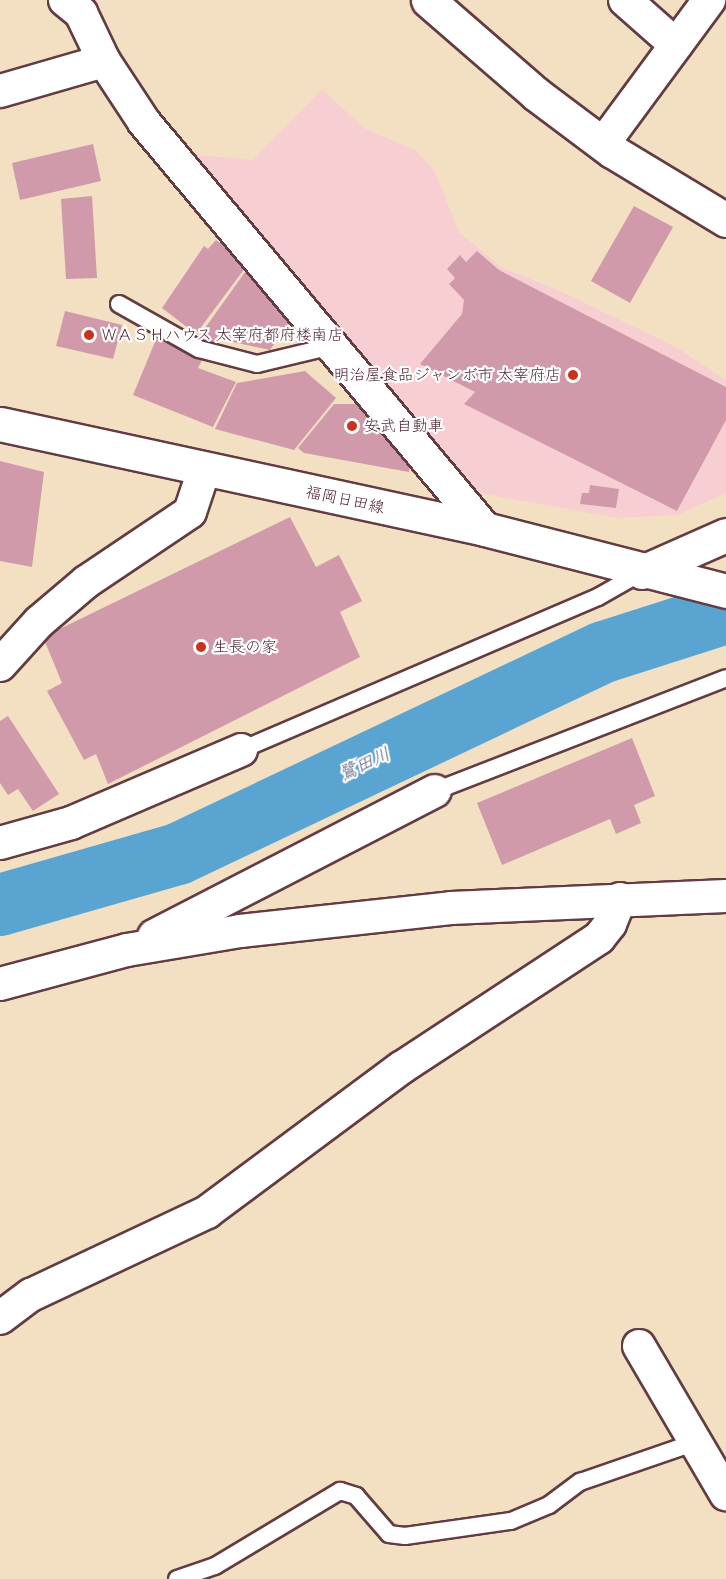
<!DOCTYPE html>
<meta charset="utf-8">
<style>
body{margin:0}
#map{position:relative;width:726px;height:1579px;overflow:hidden;background:#f3e0c3;font-family:Pangolin,"Klee One",sans-serif}
div>[style]{position:absolute}
.built>*{inset:0;background:#f7cfd2}
.river>*{height:62px;margin:-31px;padding:0 31px;transform-origin:31px;border-radius:31px;background:#5aa4d1}
.building>*{inset:0;background:#d09aaa}
.roads{filter:drop-shadow(2px 0 #633c42) drop-shadow(-2px 0 #633c42) drop-shadow(0 2px #633c42) drop-shadow(0 -2px #633c42)}
.service>*{height:16px;margin:-8px;padding:0 8px;transform-origin:8px;border-radius:8px;background:#fff}
.minor>*{height:32px;margin:-16px;padding:0 16px;transform-origin:16px;border-radius:16px;background:#fff}
.tertiary>*{height:33px;margin:-16.5px;padding:0 16.5px;transform-origin:16.5px;border-radius:16.5px;background:#fff}
.secondary>*{height:33px;margin:-16.5px;padding:0 16.5px;transform-origin:16.5px;border-radius:16.5px;background:#fff}
.dots>*{width:16px;height:16px;translate:-50% -50%;box-sizing:border-box;border:3px solid #fff;border-radius:50%}
span{translate:-50% -50%;white-space:nowrap;text-align:center;line-height:1.15;-webkit-text-stroke:4.5px #fff;paint-order:stroke}
.poi-label{font-size:16px;color:#4a1f2b}
.left{translate:0 -50%;text-align:left}
.right{translate:-100% -50%;text-align:right}
.street-label{font-size:16px;color:#4a1f2b}
.water-label{font-size:18px;color:#515b76;font-style:italic}
</style>
<div id="map">
<div class="built">
<i style="clip-path:polygon(322px 89px,364px 128px,415px 150px,434px 170px,459px 232px,502px 268px,558px 290px,676px 347px,726px 380px,726px 493px,678px 515px,618px 518px,457px 489px,177px 153px,253px 160px)"></i>
</div>
<div class="river">
<i style="left:0;top:905px;width:185px;rotate:-16deg"></i>
<i style="left:178px;top:854px;width:471px;rotate:-25.4deg"></i>
<i style="left:604px;top:652px;width:128px;rotate:-17.7deg"></i>
</div>
<div class="building">
<i style="clip-path:polygon(93px 144px,101px 181px,20px 200px,12px 163px)"></i>
<i style="clip-path:polygon(92px 196px,97px 278px,66px 279px,61px 199px)"></i>
<i style="clip-path:polygon(634px 206px,673px 227px,630px 303px,591px 281px)"></i>
<i style="clip-path:polygon(216px 240px,248px 264px,196px 334px,162px 308px,204px 246px,208px 249px)"></i>
<i style="clip-path:polygon(477px 251px,499px 270px,726px 387px,726px 420px,677px 511px,464px 404px,475px 392px,420px 364px,462px 314px,464px 300px,449px 284px,455px 278px,447px 269px,460px 255px,466px 262px)"></i>
<i style="clip-path:polygon(248px 268px,290px 322px,270px 350px,219px 339px,213px 344px,200px 335px)"></i>
<i style="clip-path:polygon(65px 311px,122px 325px,113px 359px,56px 346px)"></i>
<i style="clip-path:polygon(157px 337px,203px 358px,198px 368px,236px 382px,213px 427px,133px 395px)"></i>
<i style="clip-path:polygon(305px 371px,336px 398px,294px 450px,215px 429px,237px 383px)"></i>
<i style="clip-path:polygon(334px 404px,370px 404px,413px 454px,409px 472px,304px 453px,298px 448px)"></i>
<i style="clip-path:polygon(0 461px,44px 472px,32px 567px,0 561px)"></i>
<i style="clip-path:polygon(590px 485px,619px 489px,616px 508px,580px 504px,582px 493px,589px 493px)"></i>
<i style="clip-path:polygon(290px 517px,316px 567px,339px 555px,362px 601px,340px 612px,360px 657px,108px 784px,96px 754px,84px 760px,47px 691px,62px 683px,43px 637px)"></i>
<i style="clip-path:polygon(8px 716px,59px 794px,33px 811px,18px 789px,8px 795px,0 783px,0 721px)"></i>
<i style="clip-path:polygon(632px 738px,655px 796px,634px 805px,641px 823px,616px 834px,610px 819px,502px 865px,477px 803px)"></i>
</div>
<div class="roads">
<div class="service">
<i style="left:119px;top:304px;width:92px;rotate:29.4deg"></i>
<i style="left:199px;top:349px;width:60px;rotate:14.5deg"></i>
<i style="left:257px;top:364px;width:73px;rotate:-13.5deg"></i>
<i style="left:241px;top:750px;width:388px;rotate:-23.2deg"></i>
<i style="left:598px;top:597px;width:51px;rotate:-29.6deg"></i>
<i style="left:435px;top:791px;width:312px;rotate:-21.2deg"></i>
<i style="left:177px;top:1579px;width:40px;rotate:-18.9deg"></i>
<i style="left:215px;top:1566px;width:146px;rotate:-31deg"></i>
<i style="left:340px;top:1491px;width:17px;rotate:17deg"></i>
<i style="left:356px;top:1496px;width:50px;rotate:49deg"></i>
<i style="left:389px;top:1534px;width:16px;rotate:7deg"></i>
<i style="left:405px;top:1536px;width:107px;rotate:-8.1deg"></i>
<i style="left:511px;top:1521px;width:41px;rotate:-22.8deg"></i>
<i style="left:549px;top:1505px;width:39px;rotate:-37deg"></i>
<i style="left:580px;top:1482px;width:120px;rotate:-19deg"></i>
</div>
<div class="minor">
<i style="left:65px;top:0;width:21px;rotate:39deg"></i>
<i style="left:81px;top:13px;width:53px;rotate:64.4deg"></i>
<i style="left:104px;top:61px;width:73px;rotate:56.7deg"></i>
<i style="left:144px;top:122px;width:531px;rotate:50.04deg"></i>
<i style="left:625px;top:0;width:68px;rotate:41.4deg"></i>
<i style="left:0;top:91px;width:108px;rotate:-16.1deg"></i>
<i style="left:603px;top:144px;width:179px;rotate:-53.6deg"></i>
<i style="left:0;top:665px;width:58px;rotate:-47.8deg"></i>
<i style="left:39px;top:622px;width:62px;rotate:-40.4deg"></i>
<i style="left:86px;top:582px;width:125px;rotate:-33.9deg"></i>
<i style="left:190px;top:512px;width:44px;rotate:-71.6deg"></i>
<i style="left:0;top:843px;width:74px;rotate:-15.7deg"></i>
<i style="left:71px;top:823px;width:185px;rotate:-23.2deg"></i>
<i style="left:154px;top:936px;width:316px;rotate:-27.3deg"></i>
<i style="left:0;top:984px;width:131px;rotate:-15deg"></i>
<i style="left:127px;top:950px;width:115px;rotate:-9.5deg"></i>
<i style="left:240px;top:931px;width:212px;rotate:-6.2deg"></i>
<i style="left:451px;top:908px;width:275px;rotate:-2.5deg"></i>
<i style="left:0;top:1318px;width:39px;rotate:-37deg"></i>
<i style="left:31px;top:1295px;width:195px;rotate:-25.2deg"></i>
<i style="left:207px;top:1212px;width:242px;rotate:-36.6deg"></i>
<i style="left:401px;top:1068px;width:237px;rotate:-33.3deg"></i>
<i style="left:599px;top:938px;width:18px;rotate:-52deg"></i>
<i style="left:610px;top:924px;width:27px;rotate:-68deg"></i>
<i style="left:639px;top:1346px;width:172px;rotate:59.6deg"></i>
</div>
<div class="tertiary">
<i style="left:428px;top:0;width:143px;rotate:41deg"></i>
<i style="left:536px;top:94px;width:95px;rotate:36.9deg"></i>
<i style="left:612px;top:151px;width:133px;rotate:31.2deg"></i>
<i style="left:642px;top:572px;width:92px;rotate:-23.8deg"></i>
</div>
<div class="secondary">
<i style="left:0;top:424px;width:496px;rotate:12.2deg"></i>
<i style="left:485px;top:529px;width:249px;rotate:14.4deg"></i>
</div>
</div>
<div class="dots">
<i style="left:89px;top:335px;background:#c8321e"></i>
<i style="left:573px;top:375px;background:#c8321e"></i>
<i style="left:352px;top:426px;background:#c8321e"></i>
<i style="left:201px;top:647px;background:#c8321e"></i>
</div>
<div class="poi-label">
<span class="left" style="left:101px;top:335px">ＷＡＳＨハウス 太宰府都府楼南店</span>
<span class="right" style="left:561px;top:375px">明治屋食品ジャンボ市 太宰府店</span>
<span class="left" style="left:364px;top:426px">安武自動車</span>
<span class="left" style="left:213px;top:647px">生長の家</span>
</div>
<div class="street-label">
<span style="left:345px;top:500px;rotate:12deg">福岡日田線</span>
</div>
<div class="water-label">
<span style="left:365px;top:765px;rotate:-25deg">鷺田川</span>
</div>
</div>
